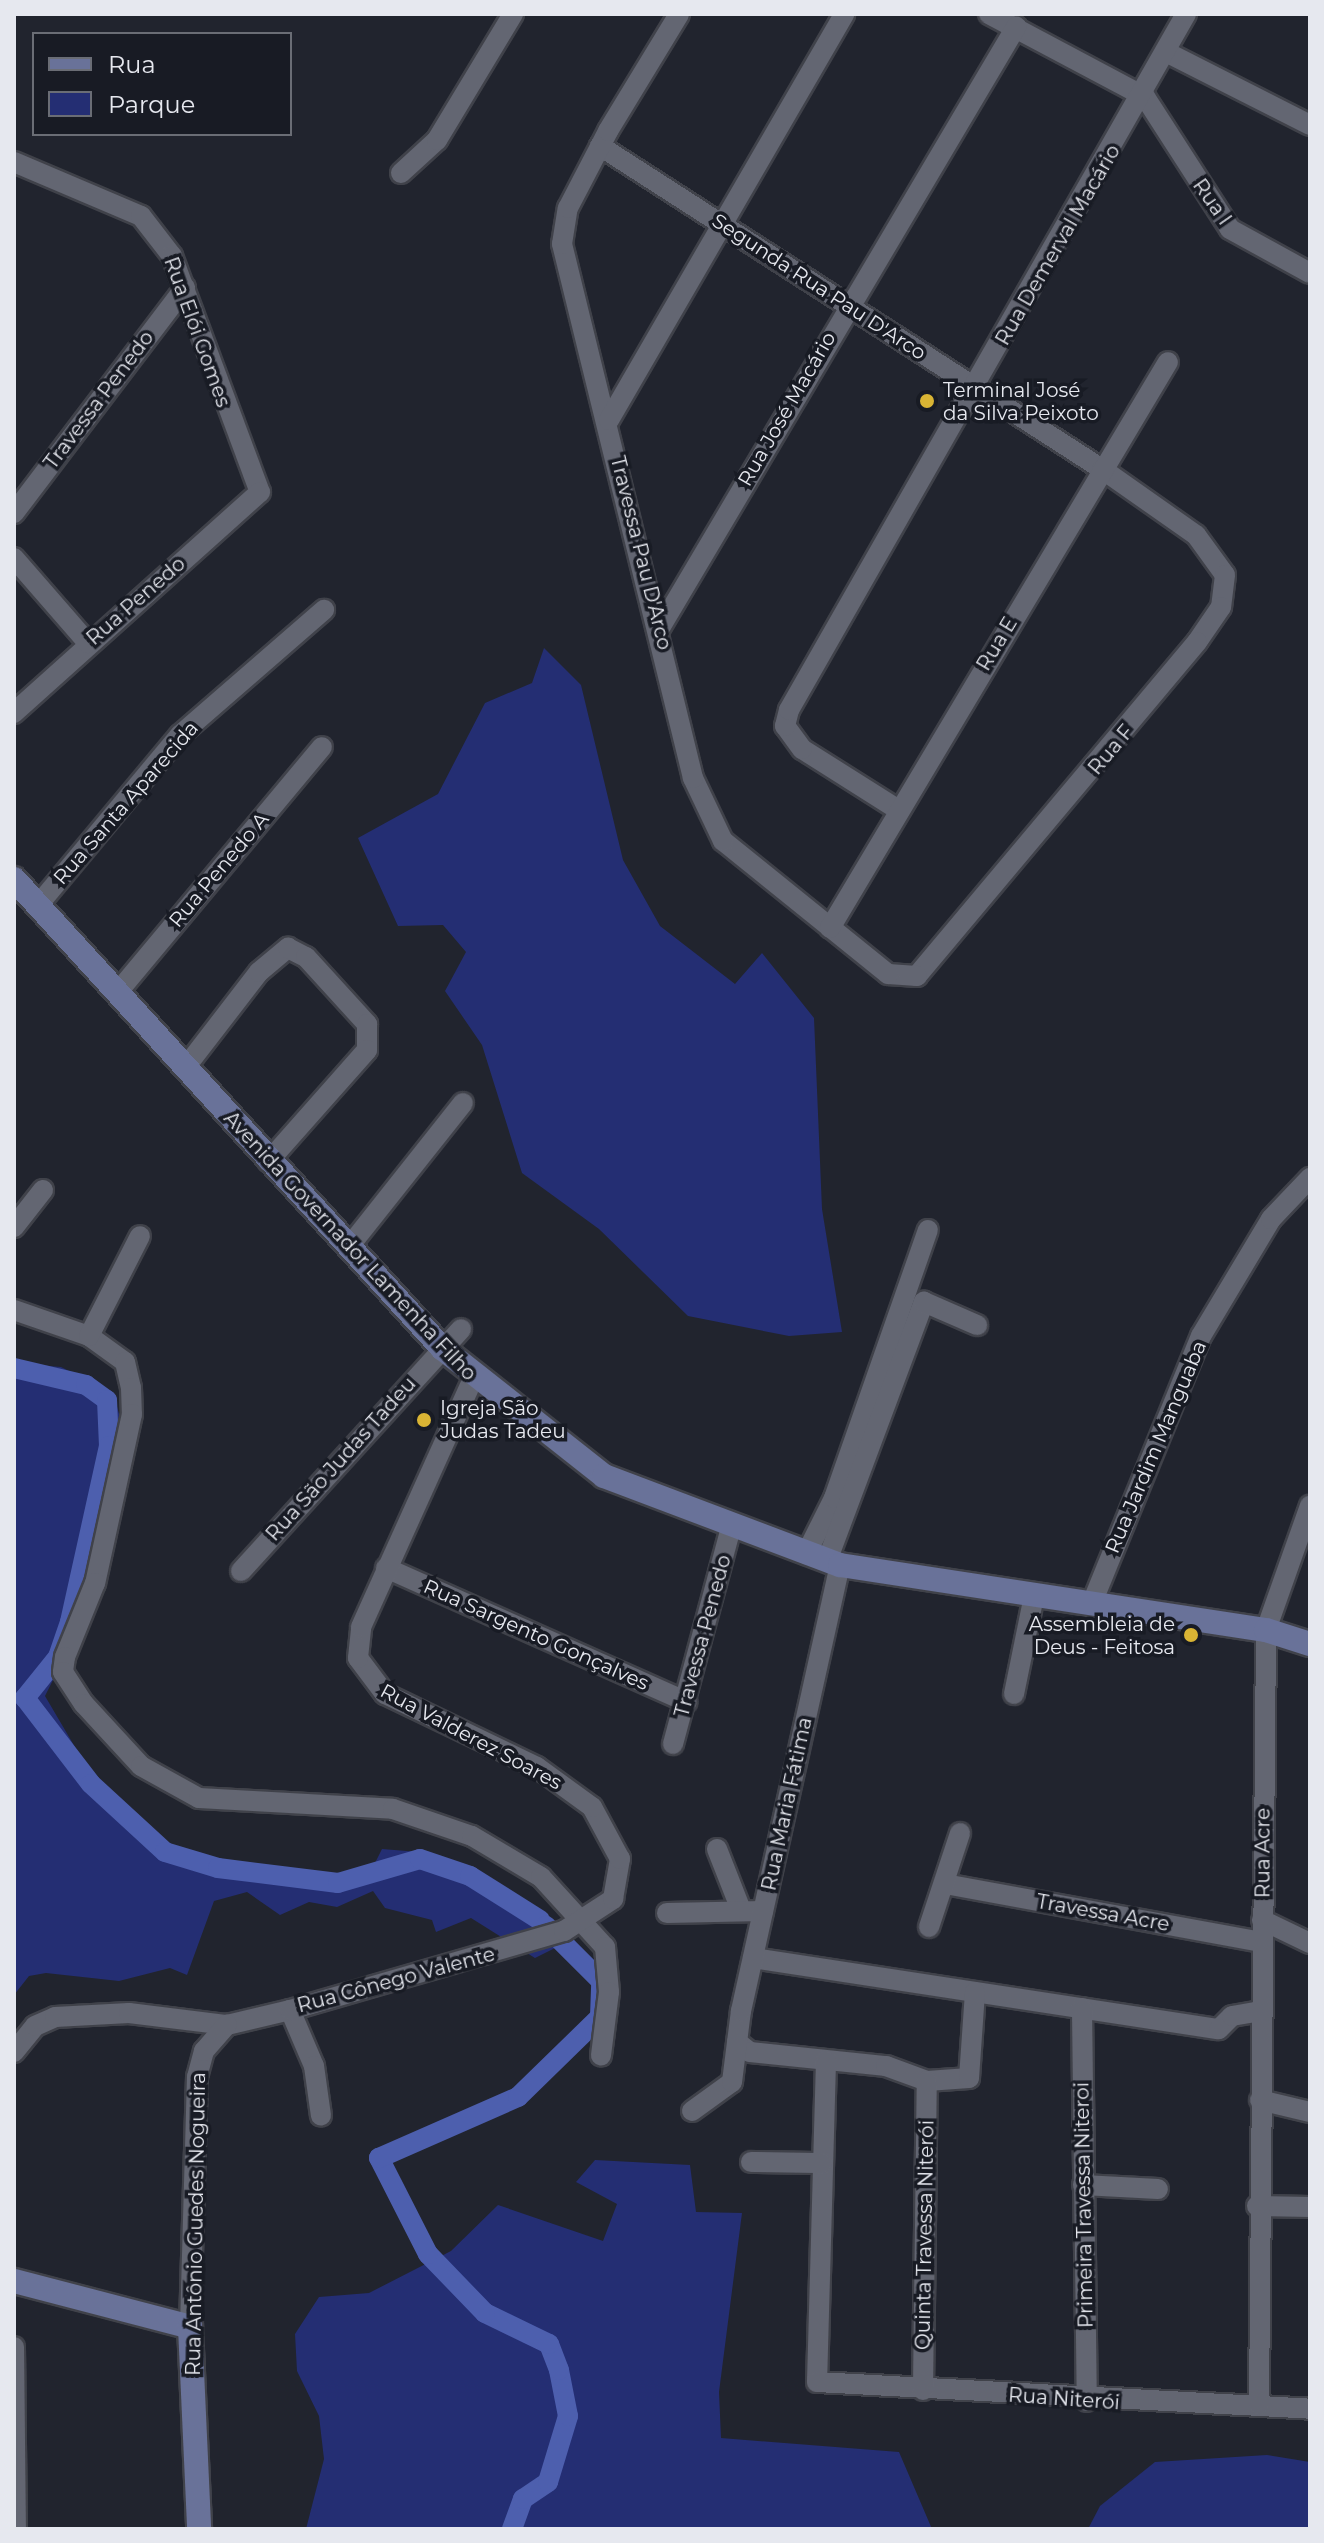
<!DOCTYPE html>
<meta charset="utf-8">
<style>
body{margin:0}
#map{position:relative;width:1324px;height:2543px;overflow:hidden;background:#21242e;font-family:Montserrat,sans-serif}
div>[style]{position:absolute}
.green>*{inset:0;background:#242e73}
.canal>*{height:20px;margin:-10px;padding:0 10px;transform-origin:10px;border-radius:10px;background:#4d5fae}
.roads{filter:drop-shadow(2px 0 #40424a) drop-shadow(-2px 0 #40424a) drop-shadow(0 2px #40424a) drop-shadow(0 -2px #40424a)}
.street>*{height:20px;margin:-10px;padding:0 10px;transform-origin:10px;border-radius:10px;background:#636672}
.secondary>*{height:24px;margin:-12px;padding:0 12px;transform-origin:12px;border-radius:12px;background:#697299}
.dots>*{width:22px;height:22px;translate:-50% -50%;box-sizing:border-box;border:4px solid #181b24;border-radius:50%}
span{translate:-50% -50%;white-space:nowrap;text-align:center;line-height:1.15;-webkit-text-stroke:7px #181b24;paint-order:stroke}
.street-label{font-size:20px;color:#e6e8ef}
.poi-label{font-size:20px;color:#e6e8ef}
.left{translate:0 -50%;text-align:left}
.right{translate:-100% -50%;text-align:right}
.frame{position:absolute;inset:0;border:16px solid #e6e8ef;pointer-events:none}
.legend{position:absolute;left:32px;top:32px;width:260px;height:104px;box-sizing:border-box;background:#181b24;border:2px solid #6a6d75;margin:0;padding:10px 14px;list-style:none;font-size:24px;color:#e6e8ef}
.legend li{display:flex;align-items:center;gap:16px;height:40px}
.legend b{width:40px;border:2px solid #6a6d75}
</style>
<div id="map">
<div class="green">
<i style="clip-path:polygon(544px 648px,581px 685px,623px 860px,660px 926px,735px 984px,762px 953px,814px 1018px,822px 1209px,842px 1332px,789px 1336px,688px 1316px,599px 1229px,522px 1173px,482px 1045px,445px 991px,466px 952px,443px 925px,398px 926px,358px 838px,438px 794px,485px 703px,532px 683px)"></i>
<i style="clip-path:polygon(14px 1363px,61px 1367px,113px 1393px,122px 1424px,70px 1646px,45px 1696px,92px 1776px,166px 1845px,210px 1867px,338px 1874px,374px 1865px,382px 1849px,419px 1852px,540px 1912px,561px 1945px,535px 1958px,471px 1918px,436px 1932px,432px 1920px,385px 1908px,373px 1891px,337px 1907px,309px 1902px,280px 1915px,247px 1892px,214px 1901px,187px 1975px,170px 1968px,119px 1981px,46px 1973px,29px 1976px,14px 1995px)"></i>
<i style="clip-path:polygon(595px 2160px,690px 2165px,696px 2212px,742px 2213px,719px 2392px,721px 2438px,899px 2452px,932px 2529px,306px 2529px,324px 2459px,319px 2416px,297px 2371px,295px 2334px,319px 2297px,369px 2293px,451px 2251px,498px 2205px,603px 2241px,617px 2204px,576px 2182px)"></i>
<i style="clip-path:polygon(1267px 2455px,1310px 2462px,1310px 2529px,1088px 2529px,1100px 2506px,1155px 2462px)"></i>
</div>
<div class="canal">
<i style="left:14px;top:1368px;width:74px;rotate:13.3deg"></i>
<i style="left:86px;top:1385px;width:26px;rotate:36deg"></i>
<i style="left:107px;top:1400px;width:46px;rotate:87.5deg"></i>
<i style="left:109px;top:1446px;width:180px;rotate:102.5deg"></i>
<i style="left:70px;top:1622px;width:37px;rotate:109deg"></i>
<i style="left:58px;top:1657px;width:53px;rotate:128.8deg"></i>
<i style="left:25px;top:1698px;width:108px;rotate:52.5deg"></i>
<i style="left:91px;top:1784px;width:100px;rotate:42.6deg"></i>
<i style="left:165px;top:1852px;width:55px;rotate:16.8deg"></i>
<i style="left:218px;top:1868px;width:121px;rotate:7.1deg"></i>
<i style="left:338px;top:1883px;width:85px;rotate:-16.3deg"></i>
<i style="left:420px;top:1859px;width:53px;rotate:18.8deg"></i>
<i style="left:470px;top:1876px;width:83px;rotate:32.2deg"></i>
<i style="left:512px;top:2529px;width:32px;rotate:-70deg"></i>
<i style="left:523px;top:2499px;width:30px;rotate:-34deg"></i>
<i style="left:548px;top:2482px;width:69px;rotate:-73.1deg"></i>
<i style="left:568px;top:2416px;width:47px;rotate:-101.1deg"></i>
<i style="left:559px;top:2370px;width:28px;rotate:-111deg"></i>
<i style="left:549px;top:2344px;width:71px;rotate:-154.2deg"></i>
<i style="left:485px;top:2313px;width:82px;rotate:-134deg"></i>
<i style="left:428px;top:2254px;width:108px;rotate:-117deg"></i>
<i style="left:379px;top:2158px;width:152px;rotate:-23.7deg"></i>
<i style="left:518px;top:2097px;width:115px;rotate:-44.3deg"></i>
<i style="left:600px;top:2017px;width:36px;rotate:-88deg"></i>
<i style="left:601px;top:1981px;width:78px;rotate:-135deg"></i>
</div>
<div class="roads">
<div class="street">
<i style="left:989px;top:14px;width:177px;rotate:28deg"></i>
<i style="left:1145px;top:97px;width:157px;rotate:57.2deg"></i>
<i style="left:1230px;top:229px;width:91px;rotate:28.8deg"></i>
<i style="left:1168px;top:53px;width:159px;rotate:26.9deg"></i>
<i style="left:600px;top:146px;width:597px;rotate:32.76deg"></i>
<i style="left:1102px;top:469px;width:115px;rotate:35.1deg"></i>
<i style="left:1196px;top:535px;width:49px;rotate:54.1deg"></i>
<i style="left:1225px;top:575px;width:32px;rotate:97deg"></i>
<i style="left:1221px;top:607px;width:42px;rotate:124.4deg"></i>
<i style="left:1197px;top:642px;width:436px;rotate:130deg"></i>
<i style="left:917px;top:976px;width:29px;rotate:-176deg"></i>
<i style="left:888px;top:974px;width:212px;rotate:-141.1deg"></i>
<i style="left:723px;top:841px;width:70px;rotate:-115.5deg"></i>
<i style="left:693px;top:778px;width:550px;rotate:-103.78deg"></i>
<i style="left:562px;top:244px;width:36px;rotate:-81deg"></i>
<i style="left:568px;top:208px;width:87px;rotate:-62.5deg"></i>
<i style="left:608px;top:131px;width:137px;rotate:-58.7deg"></i>
<i style="left:14px;top:162px;width:138px;rotate:23deg"></i>
<i style="left:141px;top:216px;width:51px;rotate:52.2deg"></i>
<i style="left:172px;top:256px;width:252px;rotate:69.6deg"></i>
<i style="left:260px;top:492px;width:331px;rotate:138.1deg"></i>
<i style="left:401px;top:173px;width:49px;rotate:-42.5deg"></i>
<i style="left:437px;top:140px;width:147px;rotate:-58.9deg"></i>
<i style="left:609px;top:420px;width:469px;rotate:-59.9deg"></i>
<i style="left:14px;top:513px;width:283px;rotate:-52.8deg"></i>
<i style="left:14px;top:558px;width:113px;rotate:49deg"></i>
<i style="left:660px;top:628px;width:699px;rotate:-59.36deg"></i>
<i style="left:897px;top:809px;width:112px;rotate:-147.7deg"></i>
<i style="left:802px;top:749px;width:29px;rotate:-126deg"></i>
<i style="left:785px;top:726px;width:16px;rotate:-76deg"></i>
<i style="left:789px;top:710px;width:801px;rotate:-60.3deg"></i>
<i style="left:39px;top:904px;width:220px;rotate:-50.2deg"></i>
<i style="left:180px;top:735px;width:191px;rotate:-41deg"></i>
<i style="left:830px;top:928px;width:659px;rotate:-59.16deg"></i>
<i style="left:117px;top:993px;width:320px;rotate:-50.2deg"></i>
<i style="left:185px;top:1068px;width:121px;rotate:-52.4deg"></i>
<i style="left:259px;top:972px;width:38px;rotate:-40deg"></i>
<i style="left:288px;top:948px;width:20px;rotate:27deg"></i>
<i style="left:306px;top:957px;width:91px;rotate:47.7deg"></i>
<i style="left:367px;top:1024px;width:26px;rotate:90deg"></i>
<i style="left:367px;top:1050px;width:149px;rotate:131.5deg"></i>
<i style="left:14px;top:1227px;width:47px;rotate:-51.9deg"></i>
<i style="left:348px;top:1248px;width:185px;rotate:-51.6deg"></i>
<i style="left:14px;top:1310px;width:79px;rotate:19.1deg"></i>
<i style="left:89px;top:1336px;width:44px;rotate:35.8deg"></i>
<i style="left:125px;top:1362px;width:27px;rotate:77deg"></i>
<i style="left:131px;top:1388px;width:26px;rotate:88deg"></i>
<i style="left:132px;top:1414px;width:173px;rotate:102.3deg"></i>
<i style="left:95px;top:1583px;width:80px;rotate:112.1deg"></i>
<i style="left:65px;top:1657px;width:15px;rotate:98deg"></i>
<i style="left:63px;top:1672px;width:38px;rotate:57deg"></i>
<i style="left:84px;top:1704px;width:84px;rotate:47.4deg"></i>
<i style="left:141px;top:1766px;width:66px;rotate:28.9deg"></i>
<i style="left:199px;top:1798px;width:194px;rotate:3.2deg"></i>
<i style="left:393px;top:1809px;width:83px;rotate:18.9deg"></i>
<i style="left:472px;top:1836px;width:80px;rotate:30.7deg"></i>
<i style="left:541px;top:1877px;width:95px;rotate:47.6deg"></i>
<i style="left:605px;top:1947px;width:45px;rotate:84.9deg"></i>
<i style="left:609px;top:1992px;width:64px;rotate:97.2deg"></i>
<i style="left:89px;top:1336px;width:112px;rotate:-63deg"></i>
<i style="left:806px;top:1554px;width:63px;rotate:-63.4deg"></i>
<i style="left:834px;top:1498px;width:284px;rotate:-70.7deg"></i>
<i style="left:827px;top:1561px;width:277px;rotate:-69.5deg"></i>
<i style="left:924px;top:1302px;width:58px;rotate:23.5deg"></i>
<i style="left:386px;top:1568px;width:329px;rotate:24deg"></i>
<i style="left:241px;top:1571px;width:327px;rotate:-47.7deg"></i>
<i style="left:1092px;top:1603px;width:288px;rotate:-67.8deg"></i>
<i style="left:1201px;top:1336px;width:136px;rotate:-59.1deg"></i>
<i style="left:1271px;top:1219px;width:57px;rotate:-46.4deg"></i>
<i style="left:1014px;top:1694px;width:100px;rotate:-78.5deg"></i>
<i style="left:673px;top:1744px;width:225px;rotate:-75deg"></i>
<i style="left:717px;top:1849px;width:66px;rotate:68.5deg"></i>
<i style="left:945px;top:1884px;width:321px;rotate:10.4deg"></i>
<i style="left:667px;top:1913px;width:96px;rotate:-1.2deg"></i>
<i style="left:1262px;top:1920px;width:53px;rotate:25.6deg"></i>
<i style="left:929px;top:1927px;width:99px;rotate:-71.7deg"></i>
<i style="left:753px;top:1958px;width:471px;rotate:8.7deg"></i>
<i style="left:1219px;top:2029px;width:18px;rotate:-45deg"></i>
<i style="left:1232px;top:2016px;width:29px;rotate:-10deg"></i>
<i style="left:1082px;top:2008px;width:393px;rotate:89.3deg"></i>
<i style="left:290px;top:2010px;width:61px;rotate:66.8deg"></i>
<i style="left:314px;top:2066px;width:50px;rotate:82deg"></i>
<i style="left:737px;top:2042px;width:16px;rotate:38deg"></i>
<i style="left:750px;top:2052px;width:137px;rotate:5.9deg"></i>
<i style="left:886px;top:2066px;width:44px;rotate:20.1deg"></i>
<i style="left:14px;top:2052px;width:33px;rotate:-51deg"></i>
<i style="left:35px;top:2026px;width:22px;rotate:-24deg"></i>
<i style="left:55px;top:2017px;width:74px;rotate:-3.1deg"></i>
<i style="left:129px;top:2013px;width:99px;rotate:7deg"></i>
<i style="left:227px;top:2025px;width:65px;rotate:-13.4deg"></i>
<i style="left:290px;top:2010px;width:285px;rotate:-16.1deg"></i>
<i style="left:564px;top:1931px;width:59px;rotate:-33.1deg"></i>
<i style="left:613px;top:1899px;width:41px;rotate:-80.1deg"></i>
<i style="left:620px;top:1859px;width:59px;rotate:-118.3deg"></i>
<i style="left:592px;top:1807px;width:68px;rotate:-144deg"></i>
<i style="left:537px;top:1767px;width:169px;rotate:-154.3deg"></i>
<i style="left:385px;top:1694px;width:45px;rotate:-126.9deg"></i>
<i style="left:358px;top:1658px;width:31px;rotate:-84deg"></i>
<i style="left:361px;top:1627px;width:272px;rotate:-65.7deg"></i>
<i style="left:826px;top:2061px;width:321px;rotate:91.6deg"></i>
<i style="left:817px;top:2382px;width:494px;rotate:3.1deg"></i>
<i style="left:927px;top:2081px;width:42px;rotate:-4.1deg"></i>
<i style="left:969px;top:2078px;width:86px;rotate:-86deg"></i>
<i style="left:1260px;top:2100px;width:51px;rotate:13.5deg"></i>
<i style="left:692px;top:2111px;width:49px;rotate:-35.9deg"></i>
<i style="left:732px;top:2082px;width:72px;rotate:-82.8deg"></i>
<i style="left:741px;top:2011px;width:457px;rotate:-77.5deg"></i>
<i style="left:751px;top:2162px;width:71px;rotate:0.8deg"></i>
<i style="left:1083px;top:2185px;width:75px;rotate:3.1deg"></i>
<i style="left:1257px;top:2206px;width:53px;rotate:1.1deg"></i>
<i style="left:190px;top:2327px;width:250px;rotate:-88.4deg"></i>
<i style="left:197px;top:2077px;width:27px;rotate:-75deg"></i>
<i style="left:204px;top:2051px;width:35px;rotate:-49deg"></i>
<i style="left:14px;top:2347px;width:182px;rotate:89.4deg"></i>
<i style="left:923px;top:2390px;width:309px;rotate:-89.3deg"></i>
<i style="left:1259px;top:2405px;width:775px;rotate:-89.48deg"></i>
<i style="left:1266px;top:1630px;width:132px;rotate:-70.5deg"></i>
</div>
<div class="secondary">
<i style="left:14px;top:879px;width:635px;rotate:47.62deg"></i>
<i style="left:442px;top:1348px;width:206px;rotate:38.3deg"></i>
<i style="left:604px;top:1476px;width:252px;rotate:20.7deg"></i>
<i style="left:840px;top:1565px;width:431px;rotate:8.7deg"></i>
<i style="left:1266px;top:1630px;width:46px;rotate:17.7deg"></i>
<i style="left:14px;top:2281px;width:182px;rotate:14.6deg"></i>
<i style="left:190px;top:2327px;width:202px;rotate:87.4deg"></i>
</div>
</div>
<div class="dots">
<i style="left:927px;top:401px;background:#d9b434"></i>
<i style="left:424px;top:1420px;background:#d9b434"></i>
<i style="left:1191px;top:1635px;background:#d9b434"></i>
</div>
<div class="street-label">
<span style="left:1212px;top:202px;rotate:55deg">Rua I</span>
<span style="left:1058px;top:245px;rotate:-60deg">Rua Demerval Macário</span>
<span style="left:819px;top:287px;rotate:33deg">Segunda Rua Pau D'Arco</span>
<span style="left:197px;top:332px;rotate:70deg">Rua Elói Gomes</span>
<span style="left:99px;top:400px;rotate:-53deg">Travessa Penedo</span>
<span style="left:787px;top:409px;rotate:-60deg">Rua José Macário</span>
<span style="left:641px;top:553px;rotate:76deg">Travessa Pau D'Arco</span>
<span style="left:136px;top:601px;rotate:-41deg">Rua Penedo</span>
<span style="left:997px;top:644px;rotate:-59deg">Rua E</span>
<span style="left:1111px;top:750px;rotate:-50deg">Rua F</span>
<span style="left:126px;top:803px;rotate:-49deg">Rua Santa Aparecida</span>
<span style="left:219px;top:870px;rotate:-50deg">Rua Penedo A</span>
<span style="left:350px;top:1246px;rotate:47deg">Avenida Governador Lamenha Filho</span>
<span style="left:1156px;top:1447px;rotate:-67deg">Rua Jardim Manguaba</span>
<span style="left:341px;top:1459px;rotate:-48deg">Rua São Judas Tadeu</span>
<span style="left:536px;top:1635px;rotate:24deg">Rua Sargento Gonçalves</span>
<span style="left:703px;top:1636px;rotate:-75deg">Travessa Penedo</span>
<span style="left:471px;top:1737px;rotate:28deg">Rua Valderez Soares</span>
<span style="left:787px;top:1804px;rotate:-78deg">Rua Maria Fátima</span>
<span style="left:1263px;top:1853px;rotate:-90deg">Rua Acre</span>
<span style="left:1103px;top:1913px;rotate:10deg">Travessa Acre</span>
<span style="left:396px;top:1980px;rotate:-15deg">Rua Cônego Valente</span>
<span style="left:1084px;top:2205px;rotate:-91deg">Primeira Travessa Niteroi</span>
<span style="left:196px;top:2224px;rotate:-89deg">Rua Antônio Guedes Nogueira</span>
<span style="left:925px;top:2235px;rotate:-89deg">Quinta Travessa Niterói</span>
<span style="left:1064px;top:2399px;rotate:4deg">Rua Niterói</span>
</div>
<div class="poi-label">
<span class="left" style="left:943px;top:402px">Terminal José<br>da Silva Peixoto</span>
<span class="left" style="left:440px;top:1420px">Igreja São<br>Judas Tadeu</span>
<span class="right" style="left:1175px;top:1636px">Assembleia de<br>Deus - Feitosa</span>
</div>
<div class="frame"></div>
<ul class="legend">
<li><b style="height:10px;background:#697299"></b>Rua</li>
<li><b style="height:22px;background:#242e73"></b>Parque</li>
</ul>
</div>
